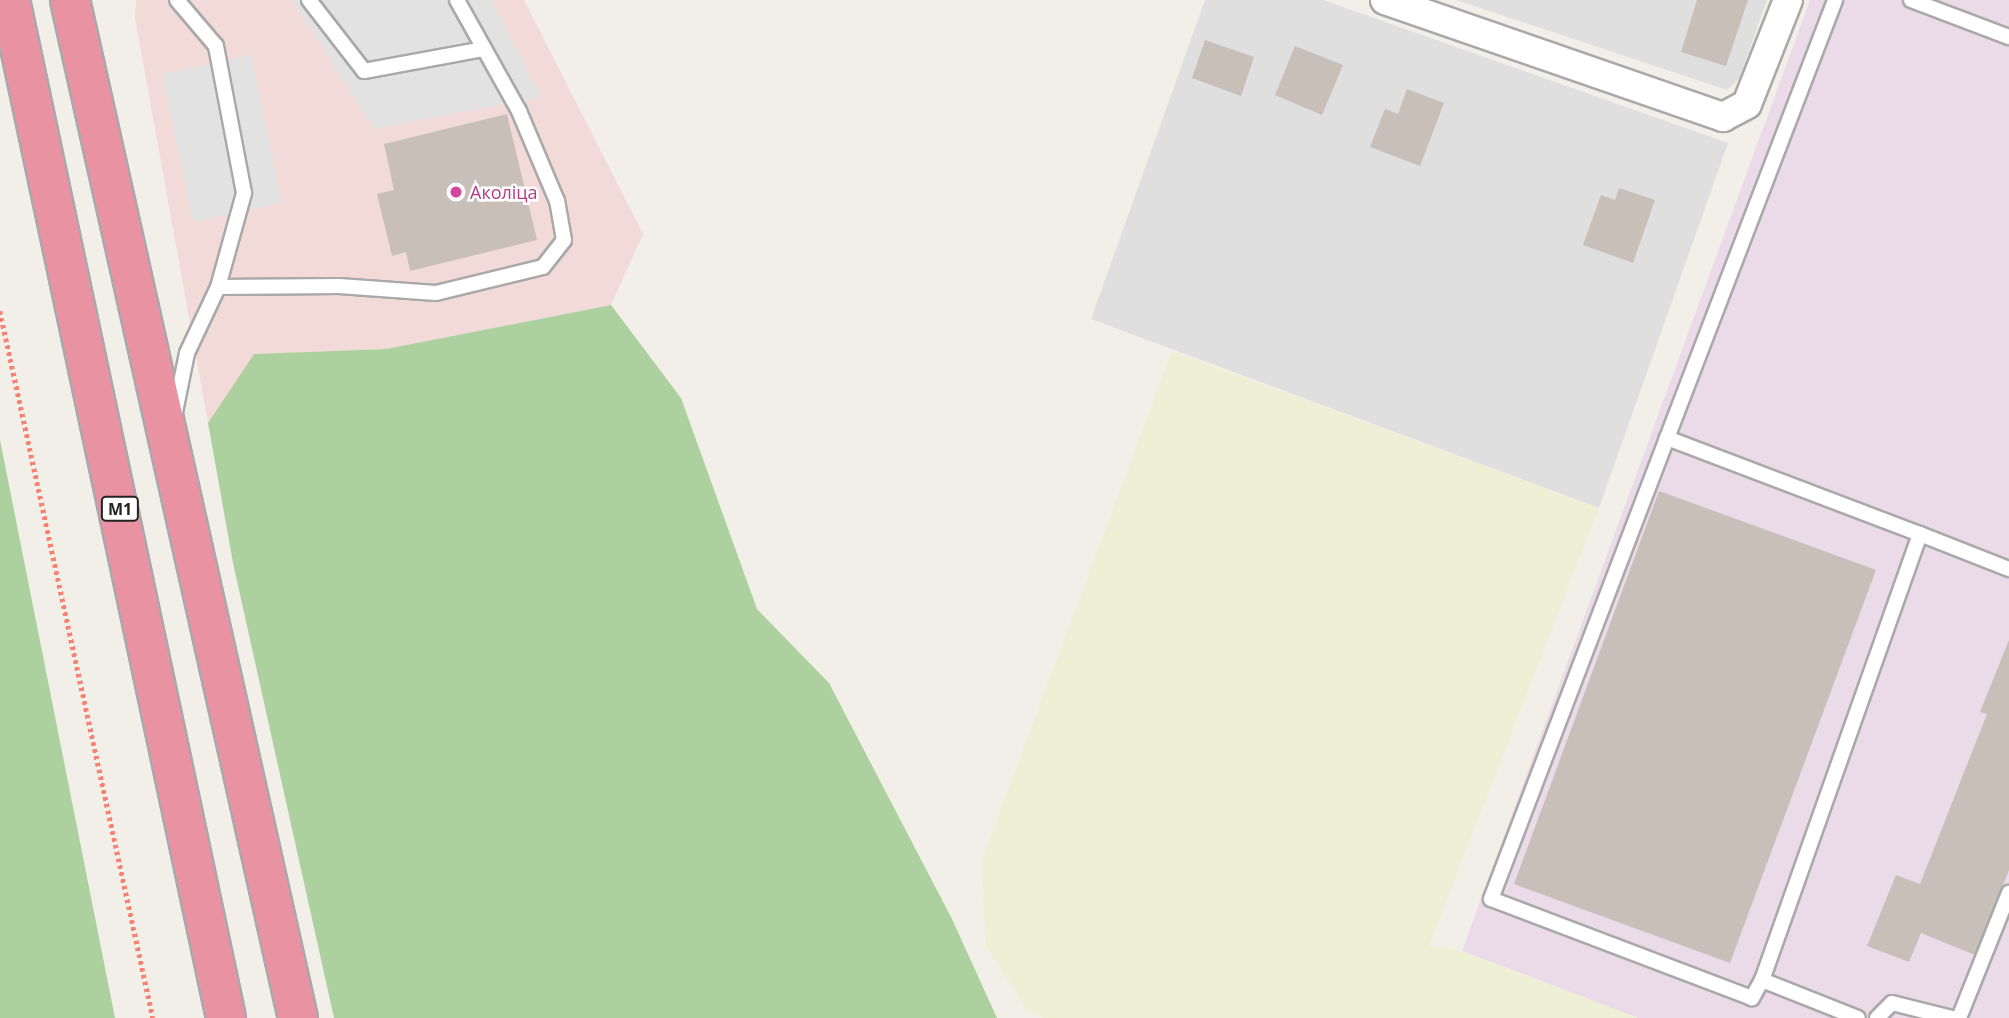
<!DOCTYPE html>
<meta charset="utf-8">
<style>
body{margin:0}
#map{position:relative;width:2009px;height:1018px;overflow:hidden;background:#f2efe9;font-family:"Open Sans",sans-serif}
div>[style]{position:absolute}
.residential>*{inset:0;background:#e0dfdf}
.commercial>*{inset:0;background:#f2dad9}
.industrial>*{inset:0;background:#ebdbe8}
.farmland>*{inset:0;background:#eef0d5}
.forest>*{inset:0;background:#add19e}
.parking>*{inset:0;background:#e2e2e2}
.building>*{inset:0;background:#c7bfb8}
.path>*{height:4.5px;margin-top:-2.25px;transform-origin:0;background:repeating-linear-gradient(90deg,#fa8072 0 3.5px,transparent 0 7px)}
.roads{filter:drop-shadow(2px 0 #a9a9a9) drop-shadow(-2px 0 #a9a9a9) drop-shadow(0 2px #a9a9a9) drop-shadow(0 -2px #a9a9a9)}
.lane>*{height:14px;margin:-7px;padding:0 7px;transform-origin:7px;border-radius:7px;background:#fff}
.street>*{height:28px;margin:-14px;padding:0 14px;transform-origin:14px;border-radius:14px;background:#fff}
.highway>*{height:38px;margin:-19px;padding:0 19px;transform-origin:19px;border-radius:19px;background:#e892a2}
.dots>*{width:19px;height:19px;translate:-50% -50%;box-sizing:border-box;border:4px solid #fff;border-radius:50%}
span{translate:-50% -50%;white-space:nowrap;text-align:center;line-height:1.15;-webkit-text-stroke:5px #fff;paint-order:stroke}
.shield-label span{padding:2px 5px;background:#fff;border:2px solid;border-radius:5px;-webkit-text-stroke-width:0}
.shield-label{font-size:16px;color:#222;font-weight:700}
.hotel-label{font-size:18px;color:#b23c85}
.left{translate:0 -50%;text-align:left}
</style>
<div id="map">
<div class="residential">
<i style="clip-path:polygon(1205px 0,1323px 0,1728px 143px,1599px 508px,1091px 319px)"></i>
<i style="clip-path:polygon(1456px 0,1767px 0,1739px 79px,1727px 90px)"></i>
</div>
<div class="commercial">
<i style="clip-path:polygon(136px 0,524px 0,643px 234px,611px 305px,386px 349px,255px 354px,208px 423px,135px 18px)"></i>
</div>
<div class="industrial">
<i style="clip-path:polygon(1810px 0,2009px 0,2009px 1018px,1638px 1018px,1462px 951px)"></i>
</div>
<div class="farmland">
<i style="clip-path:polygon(1172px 351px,1599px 508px,1429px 946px,1462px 951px,1638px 1018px,1042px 1018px,1028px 1011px,986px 947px,981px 862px)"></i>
</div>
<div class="forest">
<i style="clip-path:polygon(611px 305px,681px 398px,757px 609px,829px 683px,952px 919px,997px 1018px,334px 1018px,233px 563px,208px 423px,254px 354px,386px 349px)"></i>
<i style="clip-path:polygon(0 440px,115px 1018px,0 1018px)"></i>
</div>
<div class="parking">
<i style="clip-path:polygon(291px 0,492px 0,541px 97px,375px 129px)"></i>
<i style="clip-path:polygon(251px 55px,282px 203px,193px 222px,162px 74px)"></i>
</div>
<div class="building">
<i style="clip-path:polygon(1697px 0,1748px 0,1726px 66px,1681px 52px)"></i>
<i style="clip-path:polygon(1205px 40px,1254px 57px,1241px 96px,1192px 78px)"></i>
<i style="clip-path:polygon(1295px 46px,1343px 65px,1322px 115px,1275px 95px)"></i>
<i style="clip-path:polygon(1407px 89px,1444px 103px,1420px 166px,1370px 147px,1385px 109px,1398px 114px)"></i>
<i style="clip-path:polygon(507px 114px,537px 240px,410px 271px,406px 252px,392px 256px,377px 194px,394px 190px,384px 144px)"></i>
<i style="clip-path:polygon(1619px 188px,1655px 200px,1633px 263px,1583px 245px,1601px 195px,1615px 200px)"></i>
<i style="clip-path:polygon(1659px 491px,1876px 570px,1730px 963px,1514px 884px)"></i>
<i style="clip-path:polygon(2009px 640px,2009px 870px,1975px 955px,1921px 933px,1909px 962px,1867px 946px,1896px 875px,1920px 884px,1987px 714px,1980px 712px)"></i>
</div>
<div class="path">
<i style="left:0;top:311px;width:723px;rotate:77.79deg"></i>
</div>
<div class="roads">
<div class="lane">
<i style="left:309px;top:0;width:90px;rotate:52.2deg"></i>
<i style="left:364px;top:71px;width:122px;rotate:-10.4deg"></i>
<i style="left:1911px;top:0;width:105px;rotate:20.7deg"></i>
<i style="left:218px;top:287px;width:121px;rotate:-0.5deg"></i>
<i style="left:339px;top:286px;width:97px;rotate:4.1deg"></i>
<i style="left:436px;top:293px;width:110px;rotate:-13.7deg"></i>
<i style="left:543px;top:267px;width:34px;rotate:-52deg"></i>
<i style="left:564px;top:240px;width:40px;rotate:-100deg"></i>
<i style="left:557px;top:201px;width:98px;rotate:-112.9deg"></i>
<i style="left:519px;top:111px;width:127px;rotate:-119.2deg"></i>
<i style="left:175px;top:412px;width:60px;rotate:-78.5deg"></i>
<i style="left:187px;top:353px;width:73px;rotate:-64.8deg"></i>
<i style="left:218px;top:287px;width:98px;rotate:-74.5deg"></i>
<i style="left:244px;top:193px;width:150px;rotate:-100.8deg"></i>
<i style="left:216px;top:46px;width:60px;rotate:-130.3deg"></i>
<i style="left:1667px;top:438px;width:271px;rotate:20.8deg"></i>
<i style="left:1920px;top:534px;width:473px;rotate:109.5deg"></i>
<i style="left:1762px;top:980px;width:21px;rotate:119deg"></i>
<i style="left:1752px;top:998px;width:279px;rotate:-159.2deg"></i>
<i style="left:1491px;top:899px;width:493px;rotate:-69.1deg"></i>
<i style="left:1667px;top:438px;width:469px;rotate:-69deg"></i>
<i style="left:1920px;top:534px;width:96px;rotate:21.5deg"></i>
<i style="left:1762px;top:980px;width:103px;rotate:21.6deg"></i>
<i style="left:1877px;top:1018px;width:21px;rotate:-45deg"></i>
<i style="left:1892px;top:1003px;width:62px;rotate:14deg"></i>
<i style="left:1959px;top:1018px;width:135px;rotate:-68.2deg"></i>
</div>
<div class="street">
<i style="left:1385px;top:0;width:358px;rotate:19.1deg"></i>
<i style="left:1723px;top:117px;width:27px;rotate:-28deg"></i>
<i style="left:1747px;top:104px;width:112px;rotate:-68.5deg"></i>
</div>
<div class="highway">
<i style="left:10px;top:0;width:1041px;rotate:78.02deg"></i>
<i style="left:70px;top:0;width:1043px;rotate:77.38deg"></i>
</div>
</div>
<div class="dots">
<i style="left:456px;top:192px;background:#d1479c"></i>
</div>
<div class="shield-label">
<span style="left:120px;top:509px">М1</span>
</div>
<div class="hotel-label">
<span class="left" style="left:470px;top:192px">Аколіца</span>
</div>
</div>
